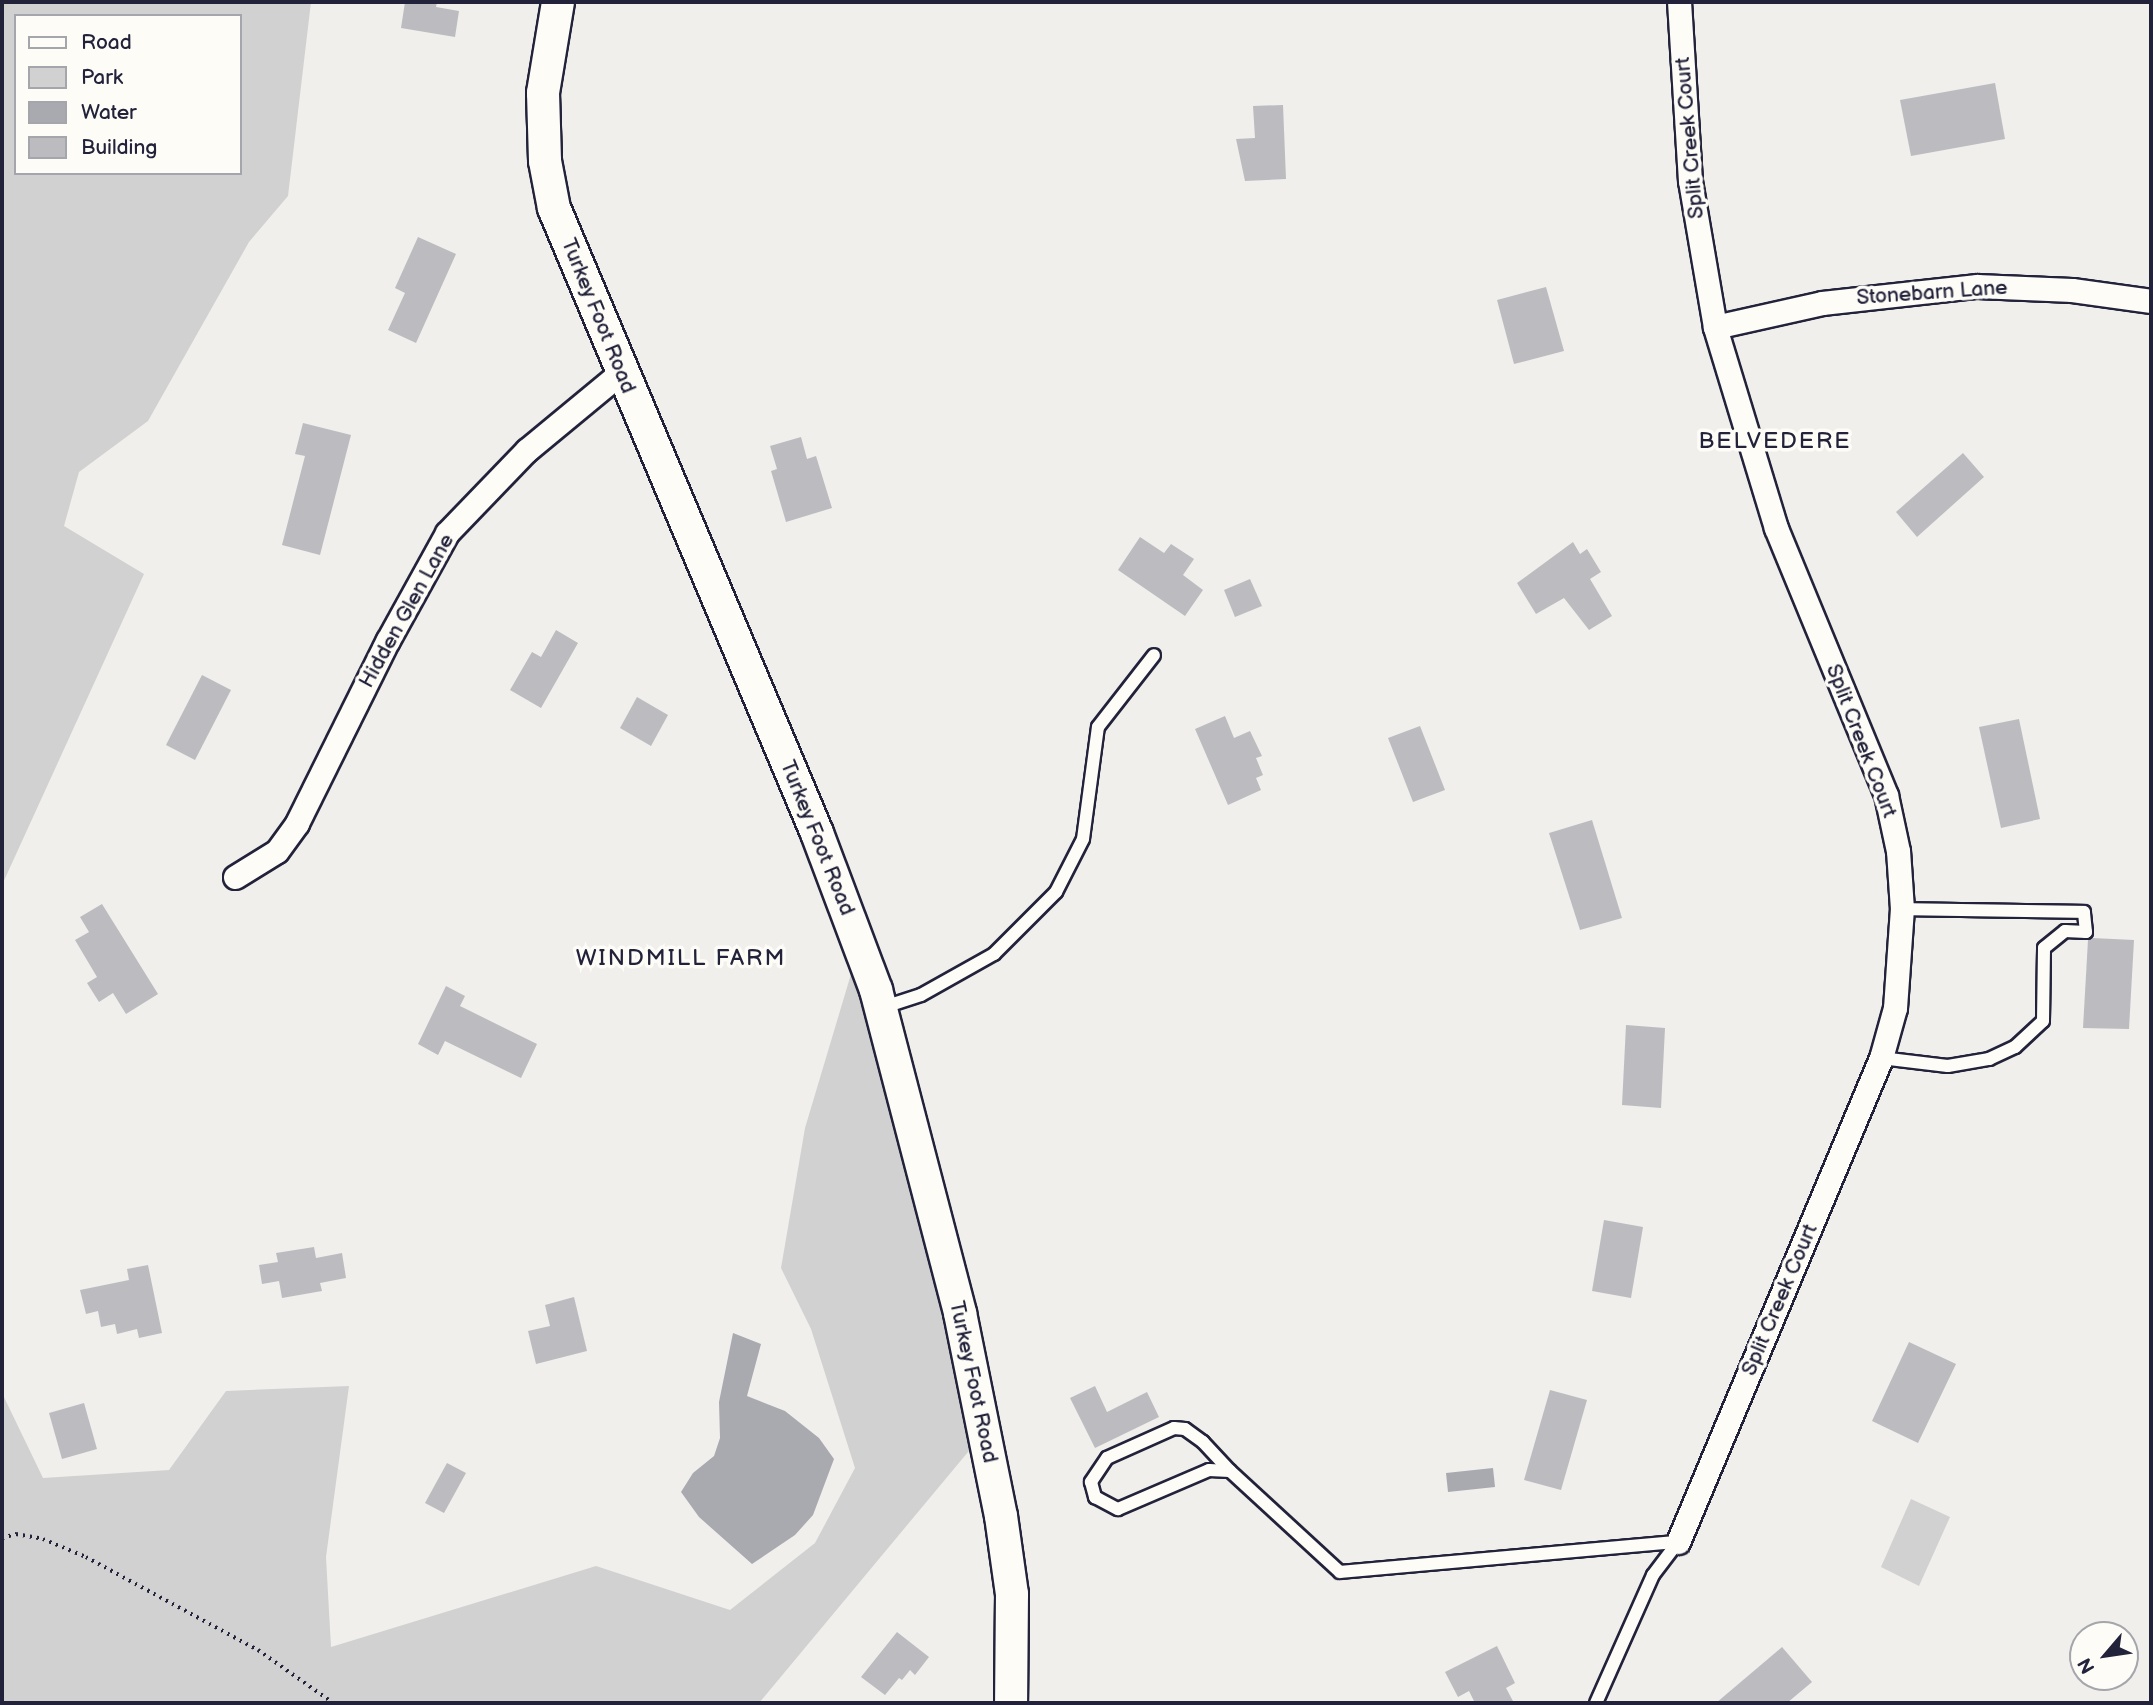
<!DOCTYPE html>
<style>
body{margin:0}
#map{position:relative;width:2153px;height:1705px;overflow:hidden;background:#f0efec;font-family:"Balsamiq Sans",sans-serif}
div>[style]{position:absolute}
.green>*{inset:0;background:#d2d1d1}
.water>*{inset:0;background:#a9a9b0}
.building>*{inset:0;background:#bcbcc0}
.path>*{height:3.5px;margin-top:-1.75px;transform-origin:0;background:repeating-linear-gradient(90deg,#22223b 0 2px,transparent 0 7px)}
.roads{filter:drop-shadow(2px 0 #22223b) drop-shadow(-2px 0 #22223b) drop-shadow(0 2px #22223b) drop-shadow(0 -2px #22223b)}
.lane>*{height:12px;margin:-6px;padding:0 6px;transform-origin:6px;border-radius:6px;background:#fdfcf7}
.street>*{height:23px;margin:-11.5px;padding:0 11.5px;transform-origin:11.5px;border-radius:11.5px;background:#fdfcf7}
.secondary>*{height:32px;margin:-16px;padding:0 16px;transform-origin:16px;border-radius:16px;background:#fdfcf7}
span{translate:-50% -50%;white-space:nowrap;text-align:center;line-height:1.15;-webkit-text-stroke:7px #fdfcf7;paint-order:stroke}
.street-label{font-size:21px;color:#22223b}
.neighbourhood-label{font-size:23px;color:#22223b;letter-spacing:2px}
.frame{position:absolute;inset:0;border:4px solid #22223b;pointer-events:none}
.legend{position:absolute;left:14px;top:14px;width:228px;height:161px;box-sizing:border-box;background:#fdfcf7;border:2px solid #a5a5ac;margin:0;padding:9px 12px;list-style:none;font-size:21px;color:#22223b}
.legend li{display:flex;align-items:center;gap:14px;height:35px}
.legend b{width:35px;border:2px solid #a5a5ac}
.north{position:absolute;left:2069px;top:1621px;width:70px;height:70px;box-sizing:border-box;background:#fdfcf7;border:2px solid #a5a5ac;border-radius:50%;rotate:241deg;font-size:19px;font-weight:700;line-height:28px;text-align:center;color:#22223b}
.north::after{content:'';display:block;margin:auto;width:24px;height:32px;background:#22223b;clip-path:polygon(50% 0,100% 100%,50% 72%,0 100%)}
</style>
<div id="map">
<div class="green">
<i style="clip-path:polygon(evenodd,2px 2px,311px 2px,288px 196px,249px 242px,148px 421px,79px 472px,64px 526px,144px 574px,2px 885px,2px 2px,16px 16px,240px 16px,240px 173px,16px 173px,16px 16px)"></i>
<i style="clip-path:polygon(860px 944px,983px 1434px,759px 1703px,2px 1703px,2px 1393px,43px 1478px,169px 1470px,226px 1391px,349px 1386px,326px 1557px,331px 1647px,596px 1566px,730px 1610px,815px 1543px,855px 1468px,811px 1329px,781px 1268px,805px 1128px)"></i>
<i style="clip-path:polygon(1911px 1499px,1950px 1517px,1919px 1586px,1881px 1567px)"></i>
</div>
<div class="water">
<i style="clip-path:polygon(733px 1333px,761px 1344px,747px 1396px,785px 1411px,819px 1438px,834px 1459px,813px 1515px,795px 1535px,752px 1564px,699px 1517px,681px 1492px,693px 1473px,714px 1456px,720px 1438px,719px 1402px)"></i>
<i style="clip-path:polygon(1493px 1468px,1495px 1487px,1448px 1492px,1446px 1473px)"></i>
</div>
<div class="building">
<i style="clip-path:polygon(405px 2px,437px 2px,436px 7px,459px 11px,455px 37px,401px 28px)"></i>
<i style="clip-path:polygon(1995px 83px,2005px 139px,1911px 156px,1900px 100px)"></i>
<i style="clip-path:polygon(1283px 105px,1286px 179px,1245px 181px,1236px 139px,1255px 138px,1253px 106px)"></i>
<i style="clip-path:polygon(418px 237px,456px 254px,416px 343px,388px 330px,405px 293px,395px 288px)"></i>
<i style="clip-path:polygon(1546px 287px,1564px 351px,1514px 364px,1497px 300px)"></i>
<i style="clip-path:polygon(303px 423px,351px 435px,320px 555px,282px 545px,305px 456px,295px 454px)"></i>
<i style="clip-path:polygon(801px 437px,807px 459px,816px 456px,832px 508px,786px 522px,771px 471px,777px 469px,770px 446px)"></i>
<i style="clip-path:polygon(1963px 453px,1984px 477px,1917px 537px,1896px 512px)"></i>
<i style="clip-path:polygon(1140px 537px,1164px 553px,1171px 544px,1194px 559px,1183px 575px,1203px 590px,1185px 616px,1118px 570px)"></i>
<i style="clip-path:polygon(1573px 542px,1580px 554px,1587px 549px,1601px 572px,1590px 579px,1612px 616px,1589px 630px,1564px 598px,1536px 614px,1517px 583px)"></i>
<i style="clip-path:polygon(1250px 579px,1262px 606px,1235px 617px,1224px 590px)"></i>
<i style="clip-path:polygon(556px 630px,578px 643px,541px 708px,510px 690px,532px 652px,541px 657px)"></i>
<i style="clip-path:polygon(202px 675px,231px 690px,195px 760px,166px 745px)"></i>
<i style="clip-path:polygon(637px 697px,668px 715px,651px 746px,620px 728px)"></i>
<i style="clip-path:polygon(1225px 716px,1234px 738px,1250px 731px,1262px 756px,1256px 758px,1263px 775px,1256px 778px,1261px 790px,1228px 805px,1195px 729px)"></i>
<i style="clip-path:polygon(2019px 719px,2040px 819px,2001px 828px,1979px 727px)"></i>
<i style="clip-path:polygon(1420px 726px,1445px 790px,1413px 802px,1388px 738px)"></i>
<i style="clip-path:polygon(1592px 820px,1622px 918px,1580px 930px,1549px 833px)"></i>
<i style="clip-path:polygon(102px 904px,158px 994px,126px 1014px,113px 993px,99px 1002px,87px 983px,97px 977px,75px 940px,89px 932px,80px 917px)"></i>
<i style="clip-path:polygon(2092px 938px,2134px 940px,2129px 1029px,2083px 1028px,2088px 940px)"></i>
<i style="clip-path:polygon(446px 986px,465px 996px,460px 1006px,537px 1044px,521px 1078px,445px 1041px,438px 1055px,418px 1044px)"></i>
<i style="clip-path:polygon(1626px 1025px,1665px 1028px,1661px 1108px,1622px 1105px)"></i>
<i style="clip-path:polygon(1604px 1220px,1643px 1227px,1631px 1298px,1592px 1291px)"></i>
<i style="clip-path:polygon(314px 1247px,316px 1258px,342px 1253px,346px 1278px,320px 1283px,322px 1291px,282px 1298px,279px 1281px,262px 1284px,259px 1265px,278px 1262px,276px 1253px)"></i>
<i style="clip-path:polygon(148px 1265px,162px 1333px,139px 1338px,137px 1329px,117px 1334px,115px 1324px,101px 1327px,98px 1311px,86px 1314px,80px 1290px,129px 1280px,127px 1269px)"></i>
<i style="clip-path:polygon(574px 1297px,587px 1351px,536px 1364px,528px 1331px,550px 1326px,545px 1305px)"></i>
<i style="clip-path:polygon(1909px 1342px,1956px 1364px,1918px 1443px,1872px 1421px)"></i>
<i style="clip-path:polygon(1095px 1386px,1107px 1412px,1147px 1392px,1159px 1417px,1095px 1448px,1070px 1398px)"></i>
<i style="clip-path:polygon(1550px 1390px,1587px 1400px,1561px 1490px,1524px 1480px)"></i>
<i style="clip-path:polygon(84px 1403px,97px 1449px,62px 1459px,49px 1413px)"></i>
<i style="clip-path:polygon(447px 1463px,466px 1473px,444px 1513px,425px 1503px)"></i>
<i style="clip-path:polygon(897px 1632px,929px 1657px,915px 1675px,910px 1670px,902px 1680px,899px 1678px,885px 1695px,861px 1677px)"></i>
<i style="clip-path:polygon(1497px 1646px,1515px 1683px,1506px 1688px,1514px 1703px,1475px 1703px,1469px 1691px,1458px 1697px,1445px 1672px)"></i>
<i style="clip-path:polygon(1782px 1647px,1812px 1682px,1787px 1703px,1716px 1703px)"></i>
</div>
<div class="path">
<i style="left:2px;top:1538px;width:15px;rotate:-16deg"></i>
<i style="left:16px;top:1534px;width:27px;rotate:10deg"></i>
<i style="left:43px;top:1539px;width:47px;rotate:22.7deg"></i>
<i style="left:86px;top:1557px;width:196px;rotate:28.4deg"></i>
<i style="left:258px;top:1650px;width:92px;rotate:35.2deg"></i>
</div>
<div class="roads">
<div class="lane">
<i style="left:881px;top:1008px;width:42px;rotate:-18deg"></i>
<i style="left:921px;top:995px;width:84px;rotate:-29.3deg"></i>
<i style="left:994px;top:954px;width:88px;rotate:-45deg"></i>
<i style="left:1056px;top:892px;width:59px;rotate:-63deg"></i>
<i style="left:1083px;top:839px;width:113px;rotate:-82.4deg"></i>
<i style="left:1098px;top:727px;width:91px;rotate:-52.1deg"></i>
<i style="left:1881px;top:1058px;width:67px;rotate:6.8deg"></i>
<i style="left:1948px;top:1066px;width:42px;rotate:-9.7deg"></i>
<i style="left:1989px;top:1059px;width:29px;rotate:-25deg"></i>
<i style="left:2015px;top:1047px;width:38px;rotate:-43deg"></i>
<i style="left:2043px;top:1021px;width:73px;rotate:-89.2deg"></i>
<i style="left:2044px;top:948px;width:27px;rotate:-39deg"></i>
<i style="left:2065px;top:931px;width:21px;rotate:3deg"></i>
<i style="left:2086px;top:932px;width:20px;rotate:-96deg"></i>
<i style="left:2084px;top:912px;width:182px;rotate:-179.1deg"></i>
<i style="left:1230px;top:1471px;width:40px;rotate:-133deg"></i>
<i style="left:1203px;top:1442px;width:22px;rotate:-144deg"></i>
<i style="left:1185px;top:1429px;width:11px;rotate:-175deg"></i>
<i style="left:1174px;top:1428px;width:73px;rotate:155.9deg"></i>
<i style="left:1107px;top:1458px;width:29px;rotate:124deg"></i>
<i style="left:1091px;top:1482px;width:16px;rotate:75deg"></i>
<i style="left:1095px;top:1497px;width:26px;rotate:28deg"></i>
<i style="left:1118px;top:1509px;width:99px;rotate:-23.2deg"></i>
<i style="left:1209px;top:1470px;width:21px;rotate:3deg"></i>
<i style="left:1230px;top:1471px;width:149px;rotate:42.6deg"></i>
<i style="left:1340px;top:1572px;width:339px;rotate:-5.1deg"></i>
<i style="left:1596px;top:1703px;width:140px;rotate:-66deg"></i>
<i style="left:1653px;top:1575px;width:41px;rotate:-52.9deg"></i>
</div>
<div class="street">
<i style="left:1715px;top:327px;width:110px;rotate:-12.6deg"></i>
<i style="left:1822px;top:303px;width:156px;rotate:-6.3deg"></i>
<i style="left:1977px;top:286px;width:95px;rotate:2.4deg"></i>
<i style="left:2072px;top:290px;width:80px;rotate:7.9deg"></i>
<i style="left:235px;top:877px;width:49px;rotate:-31.8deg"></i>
<i style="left:277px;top:851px;width:34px;rotate:-54deg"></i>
<i style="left:297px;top:823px;width:204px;rotate:-63.6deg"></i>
<i style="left:388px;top:640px;width:122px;rotate:-61.1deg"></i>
<i style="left:447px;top:533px;width:115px;rotate:-46.1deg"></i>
<i style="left:527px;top:450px;width:121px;rotate:-39.6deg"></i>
<i style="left:1678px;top:1542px;width:525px;rotate:-67.25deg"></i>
<i style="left:1881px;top:1058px;width:52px;rotate:-74.4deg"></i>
<i style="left:1895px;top:1008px;width:99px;rotate:-86deg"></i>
<i style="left:1902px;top:909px;width:58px;rotate:-93.9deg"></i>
<i style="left:1898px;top:851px;width:57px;rotate:-102.1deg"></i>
<i style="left:1886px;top:795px;width:289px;rotate:-112.4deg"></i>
<i style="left:1776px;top:528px;width:210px;rotate:-106.9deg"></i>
<i style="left:1715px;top:327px;width:148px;rotate:-99.7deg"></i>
<i style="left:1690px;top:181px;width:179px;rotate:-93.5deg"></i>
</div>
<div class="secondary">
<i style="left:558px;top:2px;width:92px;rotate:99.4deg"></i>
<i style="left:543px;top:93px;width:68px;rotate:88.3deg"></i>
<i style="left:545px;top:161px;width:48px;rotate:79.2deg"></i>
<i style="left:554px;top:208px;width:678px;rotate:67.18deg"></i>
<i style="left:817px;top:833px;width:168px;rotate:69.4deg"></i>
<i style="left:876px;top:990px;width:334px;rotate:75.4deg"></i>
<i style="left:960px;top:1313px;width:207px;rotate:78.6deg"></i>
<i style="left:1001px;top:1516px;width:79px;rotate:82deg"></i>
<i style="left:1012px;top:1594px;width:109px;rotate:90.5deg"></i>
</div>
</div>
<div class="street-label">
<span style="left:1690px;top:138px;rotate:-95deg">Split Creek Court</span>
<span style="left:1932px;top:293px;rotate:-4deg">Stonebarn Lane</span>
<span style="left:598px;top:316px;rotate:68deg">Turkey Foot Road</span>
<span style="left:407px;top:611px;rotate:-61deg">Hidden Glen Lane</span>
<span style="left:1861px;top:741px;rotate:69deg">Split Creek Court</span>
<span style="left:817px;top:838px;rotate:68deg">Turkey Foot Road</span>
<span style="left:1780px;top:1300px;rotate:-67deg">Split Creek Court</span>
<span style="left:973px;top:1382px;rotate:78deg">Turkey Foot Road</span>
</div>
<div class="neighbourhood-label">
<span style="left:1775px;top:441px">BELVEDERE</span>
<span style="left:681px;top:958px">WINDMILL FARM</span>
</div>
<div class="frame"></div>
<ul class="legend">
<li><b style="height:9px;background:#fdfcf7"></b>Road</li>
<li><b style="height:19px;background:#d2d1d1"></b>Park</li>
<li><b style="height:19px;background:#a9a9b0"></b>Water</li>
<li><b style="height:19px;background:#bcbcc0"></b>Building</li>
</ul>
<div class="north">N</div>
</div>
